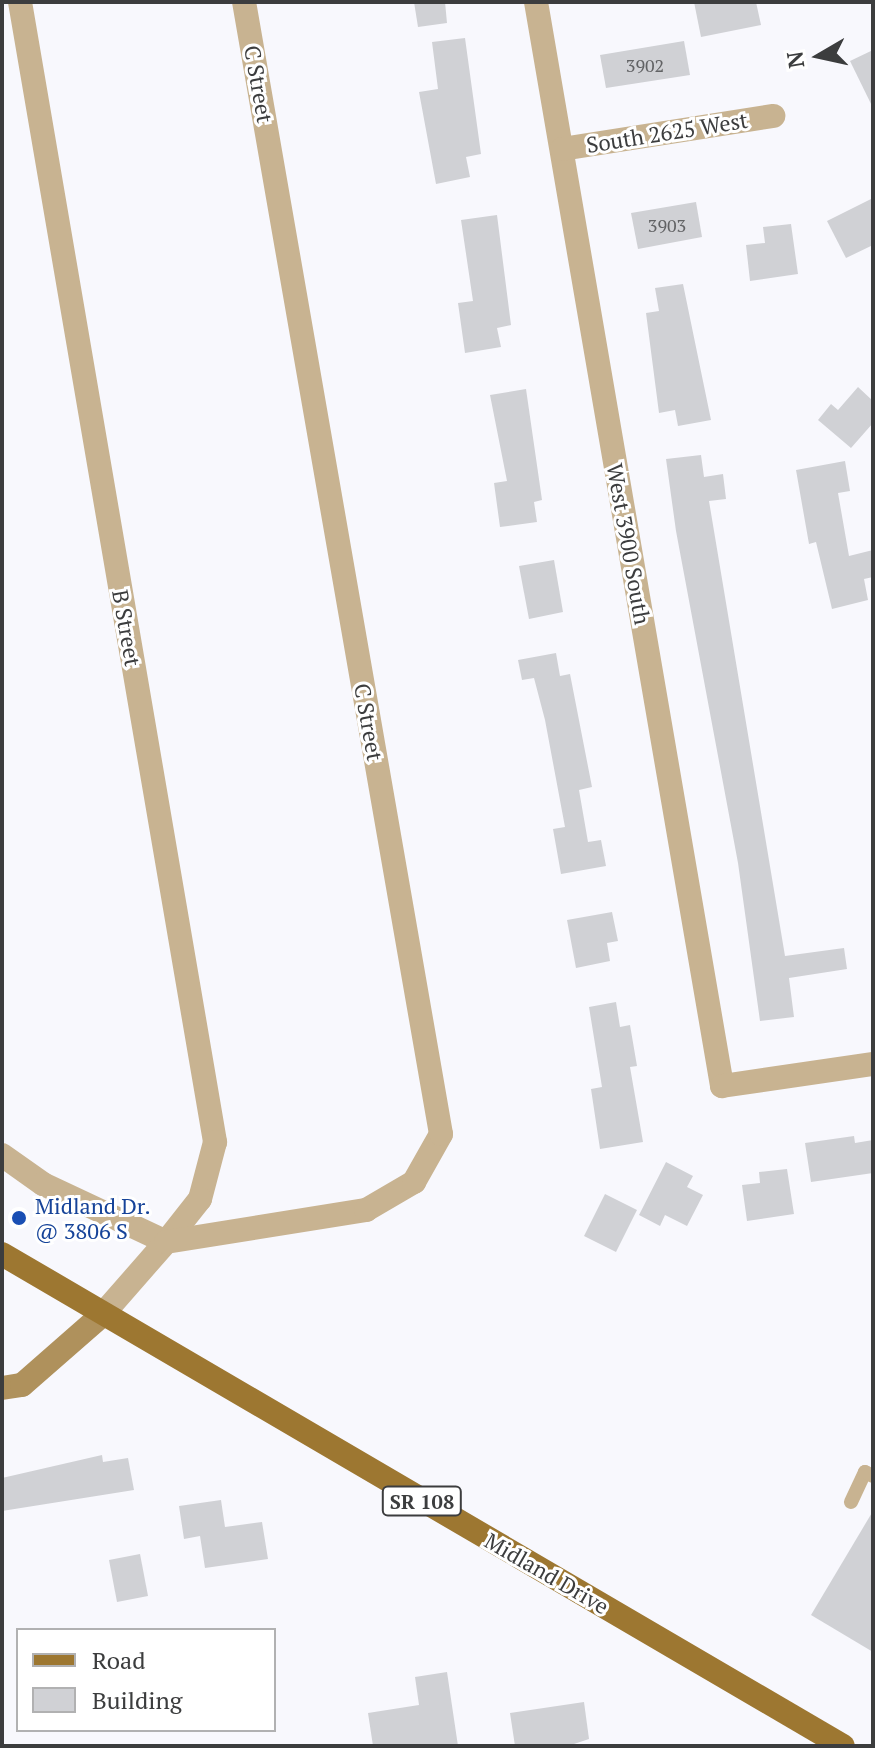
<!DOCTYPE html>
<style>
body{margin:0}
#map{position:relative;width:875px;height:1748px;overflow:hidden;background:#f8f8fd;font-family:"PT Serif",serif}
div>[style]{position:absolute}
.building>*{inset:0;background:#d0d1d5}
.lane>*{height:14px;margin:-7px;padding:0 7px;transform-origin:7px;border-radius:7px;background:#c8b391}
.street>*{height:24px;margin:-12px;padding:0 12px;transform-origin:12px;border-radius:12px;background:#c8b391}
.secondary>*{height:24px;margin:-12px;padding:0 12px;transform-origin:12px;border-radius:12px;background:#af915c}
.primary>*{height:24px;margin:-12px;padding:0 12px;transform-origin:12px;border-radius:12px;background:#9d7731}
.dots>*{width:22px;height:22px;translate:-50% -50%;box-sizing:border-box;border:4px solid #fff;border-radius:50%}
span{translate:-50% -50%;white-space:nowrap;text-align:center;line-height:1.15;-webkit-text-stroke:6px #fff;paint-order:stroke}
.number-label{font-size:18px;color:#616264}
.number-label span{-webkit-text-stroke-width:0}
.shield-label span{padding:2px 6px;background:#fff;border:2px solid;border-radius:6px;-webkit-text-stroke-width:0}
.shield-label{font-size:20px;color:#3c3d3e;font-weight:700}
.street-label{font-size:22px;color:#3c3d3e}
.transit-label{font-size:22px;color:#164399}
.left{translate:0 -50%;text-align:left}
.frame{position:absolute;inset:0;border:4px solid #3c3d3e;pointer-events:none}
.legend{position:absolute;left:16px;top:1628px;width:260px;height:104px;box-sizing:border-box;background:#fff;border:2px solid #b1b1b2;margin:0;padding:10px 14px;list-style:none;font-size:24px;color:#3c3d3e}
.legend li{display:flex;align-items:center;gap:16px;height:40px}
.legend b{width:40px;border:2px solid #b1b1b2}
.north{position:absolute;left:779px;top:16px;width:80px;height:80px;-webkit-text-stroke:6px #fff;paint-order:stroke;rotate:261deg;font-size:22px;font-weight:700;line-height:32px;text-align:center;color:#3c3d3e}
.north::after{content:'';display:block;margin:auto;width:28px;height:36px;background:#3c3d3e;clip-path:polygon(50% 0,100% 100%,50% 72%,0 100%)}
</style>
<div id="map">
<div class="building">
<i style="clip-path:polygon(414px 2px,445px 2px,447px 23px,418px 27px)"></i>
<i style="clip-path:polygon(694px 2px,756px 2px,761px 25px,701px 37px)"></i>
<i style="clip-path:polygon(465px 38px,481px 154px,466px 157px,470px 177px,436px 184px,419px 92px,438px 89px,432px 42px)"></i>
<i style="clip-path:polygon(684px 41px,690px 75px,606px 88px,600px 55px)"></i>
<i style="clip-path:polygon(873px 50px,873px 108px,850px 61px)"></i>
<i style="clip-path:polygon(873px 198px,873px 245px,846px 258px,827px 221px)"></i>
<i style="clip-path:polygon(696px 202px,702px 237px,638px 249px,631px 213px)"></i>
<i style="clip-path:polygon(497px 215px,511px 325px,497px 328px,501px 347px,465px 353px,458px 303px,473px 301px,461px 220px)"></i>
<i style="clip-path:polygon(791px 224px,798px 274px,750px 281px,746px 245px,765px 243px,763px 227px)"></i>
<i style="clip-path:polygon(683px 284px,711px 420px,678px 426px,675px 410px,659px 413px,646px 313px,659px 311px,655px 288px)"></i>
<i style="clip-path:polygon(858px 387px,873px 401px,873px 423px,851px 448px,818px 420px,831px 404px,838px 410px)"></i>
<i style="clip-path:polygon(526px 389px,542px 500px,534px 502px,537px 522px,500px 527px,494px 483px,507px 481px,490px 395px)"></i>
<i style="clip-path:polygon(701px 455px,704px 477px,723px 474px,726px 499px,709px 501px,785px 956px,844px 948px,847px 969px,789px 978px,794px 1017px,760px 1021px,738px 863px,676px 531px,666px 459px)"></i>
<i style="clip-path:polygon(845px 461px,850px 491px,838px 493px,849px 556px,873px 550px,873px 577px,864px 579px,868px 600px,832px 609px,816px 542px,809px 544px,796px 470px)"></i>
<i style="clip-path:polygon(554px 560px,563px 612px,529px 619px,519px 566px)"></i>
<i style="clip-path:polygon(556px 653px,560px 676px,570px 674px,592px 787px,579px 790px,588px 842px,601px 840px,606px 866px,561px 874px,553px 829px,565px 827px,545px 720px,534px 678px,522px 680px,518px 660px)"></i>
<i style="clip-path:polygon(612px 912px,618px 941px,607px 943px,610px 961px,576px 968px,567px 920px)"></i>
<i style="clip-path:polygon(616px 1002px,620px 1027px,630px 1025px,637px 1066px,630px 1067px,643px 1142px,600px 1149px,591px 1089px,602px 1087px,589px 1007px)"></i>
<i style="clip-path:polygon(854px 1136px,855px 1143px,873px 1140px,873px 1173px,811px 1182px,805px 1143px)"></i>
<i style="clip-path:polygon(666px 1162px,693px 1176px,687px 1187px,703px 1195px,687px 1226px,665px 1215px,660px 1226px,639px 1215px)"></i>
<i style="clip-path:polygon(787px 1169px,794px 1214px,747px 1221px,742px 1185px,760px 1183px,759px 1172px)"></i>
<i style="clip-path:polygon(605px 1194px,637px 1210px,616px 1252px,584px 1236px)"></i>
<i style="clip-path:polygon(102px 1455px,103px 1462px,128px 1458px,134px 1490px,2px 1511px,2px 1478px)"></i>
<i style="clip-path:polygon(221px 1500px,225px 1527px,262px 1522px,268px 1559px,205px 1568px,200px 1536px,184px 1539px,179px 1506px)"></i>
<i style="clip-path:polygon(873px 1511px,873px 1652px,811px 1615px)"></i>
<i style="clip-path:polygon(140px 1554px,148px 1596px,117px 1602px,109px 1560px)"></i>
<i style="clip-path:polygon(447px 1672px,458px 1746px,373px 1746px,368px 1713px,419px 1705px,415px 1677px)"></i>
<i style="clip-path:polygon(584px 1702px,589px 1739px,568px 1746px,515px 1746px,510px 1713px)"></i>
</div>
<div class="lane">
<i style="left:851px;top:1502px;width:33px;rotate:-65deg"></i>
<i style="left:865px;top:1472px;width:9px;rotate:27deg"></i>
</div>
<div class="street">
<i style="left:20px;top:2px;width:1157px;rotate:80.29deg"></i>
<i style="left:215px;top:1142px;width:59px;rotate:104.7deg"></i>
<i style="left:200px;top:1199px;width:55px;rotate:128.3deg"></i>
<i style="left:536px;top:2px;width:1100px;rotate:80.26deg"></i>
<i style="left:722px;top:1086px;width:153px;rotate:-8.3deg"></i>
<i style="left:562px;top:149px;width:214px;rotate:-8.9deg"></i>
<i style="left:2px;top:1155px;width:50px;rotate:35.3deg"></i>
<i style="left:43px;top:1184px;width:136px;rotate:25.2deg"></i>
<i style="left:166px;top:1242px;width:96px;rotate:131.2deg"></i>
<i style="left:166px;top:1242px;width:203px;rotate:-9.1deg"></i>
<i style="left:366px;top:1210px;width:56px;rotate:-30.3deg"></i>
<i style="left:414px;top:1182px;width:55px;rotate:-60.6deg"></i>
<i style="left:441px;top:1134px;width:1149px;rotate:-99.87deg"></i>
</div>
<div class="secondary">
<i style="left:2px;top:1388px;width:20px;rotate:-9deg"></i>
<i style="left:22px;top:1385px;width:108px;rotate:-41.2deg"></i>
</div>
<div class="primary">
<i style="left:2px;top:1254px;width:974px;rotate:30.33deg"></i>
</div>
<div class="dots">
<i style="left:19px;top:1218px;background:#1a4fb4"></i>
</div>
<div class="number-label">
<span style="left:645px;top:65px">3902</span>
<span style="left:667px;top:225px">3903</span>
</div>
<div class="shield-label">
<span style="left:422px;top:1501px">SR 108</span>
</div>
<div class="street-label">
<span style="left:259px;top:84px;rotate:80deg">C Street</span>
<span style="left:667px;top:132px;rotate:-9deg">South 2625 West</span>
<span style="left:629px;top:544px;rotate:80deg">West 3900 South</span>
<span style="left:127px;top:628px;rotate:80deg">B Street</span>
<span style="left:369px;top:722px;rotate:80deg">C Street</span>
<span style="left:547px;top:1573px;rotate:30deg">Midland Drive</span>
</div>
<div class="transit-label">
<span class="left" style="left:35px;top:1218px">Midland Dr.<br>@ 3806 S</span>
</div>
<div class="frame"></div>
<ul class="legend">
<li><b style="height:10px;background:#9d7731"></b>Road</li>
<li><b style="height:22px;background:#d0d1d5"></b>Building</li>
</ul>
<div class="north">N</div>
</div>
